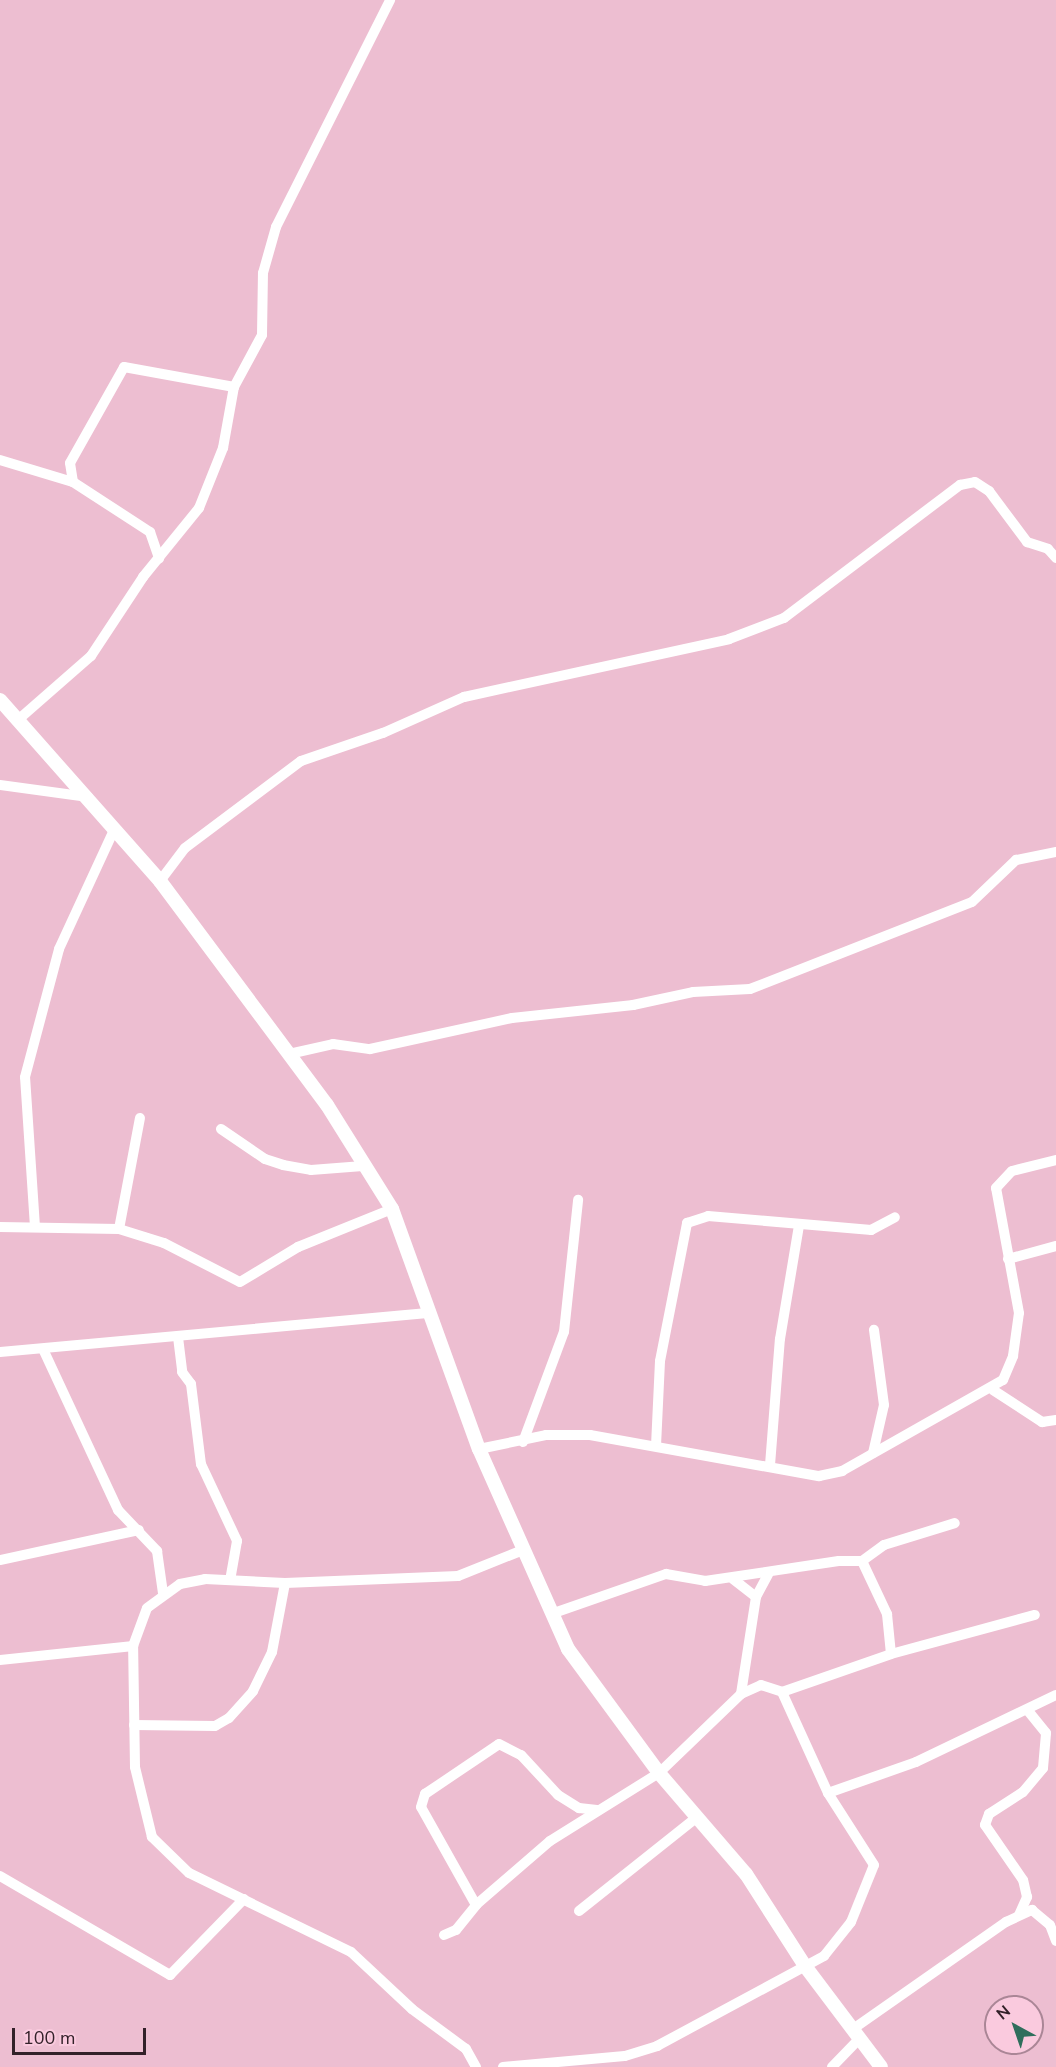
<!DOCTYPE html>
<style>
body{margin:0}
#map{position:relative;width:1056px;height:2067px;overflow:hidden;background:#edbed1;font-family:"Nunito Sans",sans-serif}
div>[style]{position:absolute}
.minor>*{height:10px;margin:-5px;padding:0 5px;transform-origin:5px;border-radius:5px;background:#fff}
.tertiary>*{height:14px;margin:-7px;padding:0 7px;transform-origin:7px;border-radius:7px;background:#fff}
span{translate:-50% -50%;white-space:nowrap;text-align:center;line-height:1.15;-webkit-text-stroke:5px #facade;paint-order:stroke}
.north{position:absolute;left:984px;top:1995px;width:60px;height:60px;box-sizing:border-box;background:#facade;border:2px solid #aa8696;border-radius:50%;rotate:320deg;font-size:16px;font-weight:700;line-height:24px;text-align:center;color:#332129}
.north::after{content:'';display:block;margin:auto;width:21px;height:27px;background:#2f6e5c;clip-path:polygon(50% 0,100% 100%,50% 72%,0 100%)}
.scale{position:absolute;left:12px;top:2028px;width:134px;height:27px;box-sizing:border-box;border:3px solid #332129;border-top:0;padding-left:8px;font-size:18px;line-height:21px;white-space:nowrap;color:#332129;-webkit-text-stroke:4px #facade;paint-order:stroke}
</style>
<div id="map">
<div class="minor">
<i style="left:0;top:460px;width:76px;rotate:16.8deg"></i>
<i style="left:73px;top:482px;width:92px;rotate:33deg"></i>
<i style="left:150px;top:532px;width:28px;rotate:71deg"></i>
<i style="left:73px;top:482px;width:19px;rotate:-99deg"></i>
<i style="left:70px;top:463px;width:110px;rotate:-60.6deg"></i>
<i style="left:124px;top:367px;width:112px;rotate:10.3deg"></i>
<i style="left:19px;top:719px;width:96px;rotate:-41.2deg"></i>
<i style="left:91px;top:656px;width:95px;rotate:-56.6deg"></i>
<i style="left:143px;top:577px;width:89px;rotate:-50.9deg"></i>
<i style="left:199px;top:508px;width:65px;rotate:-68.2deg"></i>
<i style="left:223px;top:448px;width:62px;rotate:-79.8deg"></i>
<i style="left:234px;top:387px;width:59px;rotate:-61.7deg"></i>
<i style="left:262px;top:335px;width:62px;rotate:-89.1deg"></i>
<i style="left:263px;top:273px;width:48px;rotate:-74.2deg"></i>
<i style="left:276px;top:227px;width:254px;rotate:-63.3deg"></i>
<i style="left:0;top:785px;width:89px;rotate:7.8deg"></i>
<i style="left:160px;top:881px;width:41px;rotate:-52.9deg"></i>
<i style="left:185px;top:848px;width:145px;rotate:-36.9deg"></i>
<i style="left:301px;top:761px;width:87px;rotate:-18.9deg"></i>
<i style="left:383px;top:733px;width:89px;rotate:-24deg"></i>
<i style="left:464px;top:697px;width:271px;rotate:-12.3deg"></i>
<i style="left:729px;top:639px;width:59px;rotate:-20.9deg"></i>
<i style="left:784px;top:618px;width:221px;rotate:-37.1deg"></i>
<i style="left:960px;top:485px;width:15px;rotate:-11deg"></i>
<i style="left:975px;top:482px;width:17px;rotate:33deg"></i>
<i style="left:989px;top:491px;width:64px;rotate:53.3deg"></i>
<i style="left:1027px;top:542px;width:22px;rotate:18deg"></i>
<i style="left:1048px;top:549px;width:12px;rotate:48deg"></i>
<i style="left:289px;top:1054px;width:45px;rotate:-12.8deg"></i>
<i style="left:333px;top:1044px;width:37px;rotate:8deg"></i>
<i style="left:370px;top:1049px;width:145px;rotate:-12.3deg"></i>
<i style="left:512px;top:1018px;width:122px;rotate:-6.1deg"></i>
<i style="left:633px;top:1005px;width:61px;rotate:-12.2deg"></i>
<i style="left:693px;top:992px;width:57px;rotate:-3deg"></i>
<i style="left:750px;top:989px;width:238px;rotate:-21.4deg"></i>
<i style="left:972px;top:902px;width:61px;rotate:-43.7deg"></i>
<i style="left:1016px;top:860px;width:41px;rotate:-11.3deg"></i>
<i style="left:221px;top:1129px;width:53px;rotate:34.3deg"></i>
<i style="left:265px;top:1159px;width:19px;rotate:18deg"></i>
<i style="left:283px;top:1165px;width:28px;rotate:10deg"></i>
<i style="left:311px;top:1170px;width:52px;rotate:-4.4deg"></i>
<i style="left:0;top:1227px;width:119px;rotate:1deg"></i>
<i style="left:119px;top:1229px;width:47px;rotate:17.3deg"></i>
<i style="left:164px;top:1243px;width:85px;rotate:27.2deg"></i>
<i style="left:240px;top:1282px;width:68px;rotate:-31.1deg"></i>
<i style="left:298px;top:1247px;width:101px;rotate:-22deg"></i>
<i style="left:35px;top:1227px;width:150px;rotate:-93.8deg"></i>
<i style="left:25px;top:1077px;width:132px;rotate:-75.1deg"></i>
<i style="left:59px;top:949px;width:133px;rotate:-65.2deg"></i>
<i style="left:119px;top:1229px;width:113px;rotate:-79.3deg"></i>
<i style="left:1008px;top:1259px;width:50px;rotate:-15.2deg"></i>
<i style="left:178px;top:1337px;width:35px;rotate:83deg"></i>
<i style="left:182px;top:1372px;width:15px;rotate:53deg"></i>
<i style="left:191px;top:1384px;width:81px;rotate:82.9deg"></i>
<i style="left:201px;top:1464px;width:85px;rotate:64.9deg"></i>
<i style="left:237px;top:1541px;width:39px;rotate:100deg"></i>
<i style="left:43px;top:1349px;width:178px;rotate:65deg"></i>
<i style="left:118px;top:1510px;width:57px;rotate:46.4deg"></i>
<i style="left:157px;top:1551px;width:42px;rotate:81.9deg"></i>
<i style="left:0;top:1352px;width:432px;rotate:-5.2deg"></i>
<i style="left:993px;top:1390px;width:59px;rotate:33.1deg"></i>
<i style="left:1042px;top:1422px;width:14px;rotate:-8deg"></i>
<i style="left:523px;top:1442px;width:117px;rotate:-69.6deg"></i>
<i style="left:564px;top:1332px;width:133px;rotate:-83.9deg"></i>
<i style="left:656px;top:1446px;width:85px;rotate:-87.3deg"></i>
<i style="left:660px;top:1361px;width:141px;rotate:-78.9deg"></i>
<i style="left:687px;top:1223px;width:22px;rotate:-18deg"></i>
<i style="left:708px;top:1216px;width:164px;rotate:4.9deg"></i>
<i style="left:871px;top:1230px;width:27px;rotate:-28deg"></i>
<i style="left:479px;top:1449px;width:68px;rotate:-11.8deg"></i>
<i style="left:546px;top:1435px;width:44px"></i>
<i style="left:590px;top:1435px;width:233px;rotate:10.2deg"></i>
<i style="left:819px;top:1476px;width:24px;rotate:-12deg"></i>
<i style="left:842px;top:1471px;width:185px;rotate:-29.5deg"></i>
<i style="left:1003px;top:1380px;width:26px;rotate:-67deg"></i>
<i style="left:1013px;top:1356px;width:43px;rotate:-82.1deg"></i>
<i style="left:1019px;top:1313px;width:127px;rotate:-100.4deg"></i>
<i style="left:996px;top:1188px;width:23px;rotate:-47deg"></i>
<i style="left:1012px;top:1171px;width:45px;rotate:-14deg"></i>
<i style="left:873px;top:1453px;width:49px;rotate:-77.1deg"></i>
<i style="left:884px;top:1405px;width:76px;rotate:-97.6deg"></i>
<i style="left:770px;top:1465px;width:126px;rotate:-85.5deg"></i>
<i style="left:780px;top:1339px;width:115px;rotate:-80.5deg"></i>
<i style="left:0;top:1560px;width:142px;rotate:-12.2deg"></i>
<i style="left:862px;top:1561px;width:27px;rotate:-36deg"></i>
<i style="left:884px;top:1545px;width:74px;rotate:-17.2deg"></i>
<i style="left:733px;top:1579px;width:29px;rotate:38deg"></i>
<i style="left:756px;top:1597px;width:98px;rotate:98.8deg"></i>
<i style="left:756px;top:1597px;width:26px;rotate:-62deg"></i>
<i style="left:551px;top:1614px;width:122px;rotate:-19.2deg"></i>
<i style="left:666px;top:1574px;width:40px;rotate:10deg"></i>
<i style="left:705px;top:1581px;width:135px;rotate:-8.5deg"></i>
<i style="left:839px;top:1561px;width:23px"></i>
<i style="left:862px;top:1561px;width:59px;rotate:64.7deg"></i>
<i style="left:887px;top:1614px;width:40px;rotate:84.3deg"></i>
<i style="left:891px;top:1654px;width:149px;rotate:-15.2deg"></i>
<i style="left:0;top:1660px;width:134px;rotate:-6deg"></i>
<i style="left:134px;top:1725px;width:81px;rotate:0.7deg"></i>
<i style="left:215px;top:1726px;width:16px;rotate:-30deg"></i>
<i style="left:229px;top:1718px;width:36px;rotate:-48deg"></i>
<i style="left:253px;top:1691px;width:43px;rotate:-64deg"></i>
<i style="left:272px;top:1652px;width:70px;rotate:-79.3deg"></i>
<i style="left:828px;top:1793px;width:93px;rotate:-19.4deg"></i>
<i style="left:916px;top:1762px;width:155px;rotate:-25.6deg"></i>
<i style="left:0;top:1876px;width:197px;rotate:30.2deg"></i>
<i style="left:170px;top:1975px;width:106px;rotate:-45.8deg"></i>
<i style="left:476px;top:1905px;width:112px;rotate:-119.3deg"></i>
<i style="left:421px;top:1807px;width:14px;rotate:-73deg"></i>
<i style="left:425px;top:1794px;width:89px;rotate:-34deg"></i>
<i style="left:499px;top:1744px;width:25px;rotate:27deg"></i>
<i style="left:521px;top:1755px;width:54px;rotate:47.2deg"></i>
<i style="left:558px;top:1795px;width:25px;rotate:32deg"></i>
<i style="left:579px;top:1808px;width:18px;rotate:6deg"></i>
<i style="left:579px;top:1911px;width:149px;rotate:-38.5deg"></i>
<i style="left:1019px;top:1915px;width:20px;rotate:-66deg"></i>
<i style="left:1027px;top:1897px;width:17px;rotate:-103deg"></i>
<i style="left:1023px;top:1880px;width:67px;rotate:-124.6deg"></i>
<i style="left:985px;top:1825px;width:12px;rotate:-70deg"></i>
<i style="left:989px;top:1814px;width:40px;rotate:-32.9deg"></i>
<i style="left:1023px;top:1792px;width:31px;rotate:-50deg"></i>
<i style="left:1043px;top:1768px;width:35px;rotate:-85deg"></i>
<i style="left:1046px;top:1733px;width:28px;rotate:-129deg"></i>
<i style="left:444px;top:1935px;width:13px;rotate:-23deg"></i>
<i style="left:456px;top:1930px;width:33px;rotate:-51deg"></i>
<i style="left:477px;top:1904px;width:96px;rotate:-40.8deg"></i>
<i style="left:550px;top:1841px;width:128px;rotate:-32deg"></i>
<i style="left:659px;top:1773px;width:114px;rotate:-43.9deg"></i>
<i style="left:741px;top:1694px;width:22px;rotate:-24deg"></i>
<i style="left:761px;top:1685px;width:22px;rotate:18deg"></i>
<i style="left:782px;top:1692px;width:115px;rotate:-19.2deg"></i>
<i style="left:853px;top:2029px;width:187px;rotate:-35deg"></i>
<i style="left:1006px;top:1922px;width:29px;rotate:-25deg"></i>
<i style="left:1032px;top:1910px;width:23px;rotate:40deg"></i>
<i style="left:1050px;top:1925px;width:17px;rotate:69deg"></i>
<i style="left:476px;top:2067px;width:21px;rotate:-119deg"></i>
<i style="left:466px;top:2049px;width:67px;rotate:-143.5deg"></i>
<i style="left:412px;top:2009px;width:83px;rotate:-136.9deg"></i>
<i style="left:351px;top:1952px;width:180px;rotate:-154deg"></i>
<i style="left:189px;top:1873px;width:52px;rotate:-135.8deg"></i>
<i style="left:152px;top:1837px;width:72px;rotate:-103.7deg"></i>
<i style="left:135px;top:1767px;width:121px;rotate:-90.9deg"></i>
<i style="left:133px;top:1646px;width:40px;rotate:-69.8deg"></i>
<i style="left:147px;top:1608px;width:41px;rotate:-36deg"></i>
<i style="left:180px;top:1584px;width:25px;rotate:-11deg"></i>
<i style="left:205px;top:1579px;width:80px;rotate:2.9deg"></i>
<i style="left:285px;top:1583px;width:173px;rotate:-2.3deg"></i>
<i style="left:458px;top:1576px;width:70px;rotate:-21.8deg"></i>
<i style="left:503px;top:2067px;width:122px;rotate:-5.2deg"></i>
<i style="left:625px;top:2056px;width:34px;rotate:-17deg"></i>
<i style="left:657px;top:2046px;width:190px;rotate:-28.3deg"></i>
<i style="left:824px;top:1956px;width:43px;rotate:-51.5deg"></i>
<i style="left:851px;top:1922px;width:61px;rotate:-68deg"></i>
<i style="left:874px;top:1865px;width:85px;rotate:-122.6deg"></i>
<i style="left:828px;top:1793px;width:111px;rotate:-114.5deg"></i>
<i style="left:832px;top:2067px;width:40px;rotate:-46deg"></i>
</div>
<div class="tertiary">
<i style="left:0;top:700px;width:242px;rotate:48.5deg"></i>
<i style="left:160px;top:881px;width:279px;rotate:53.3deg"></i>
<i style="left:327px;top:1105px;width:123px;rotate:58deg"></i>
<i style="left:392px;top:1209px;width:255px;rotate:70.1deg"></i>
<i style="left:479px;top:1449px;width:219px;rotate:66deg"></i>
<i style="left:568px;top:1649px;width:154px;rotate:53.7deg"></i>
<i style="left:659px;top:1773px;width:133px;rotate:49.3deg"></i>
<i style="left:746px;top:1874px;width:109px;rotate:57.3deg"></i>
<i style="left:805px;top:1966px;width:126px;rotate:53deg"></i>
</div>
<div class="north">N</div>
<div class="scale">100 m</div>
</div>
